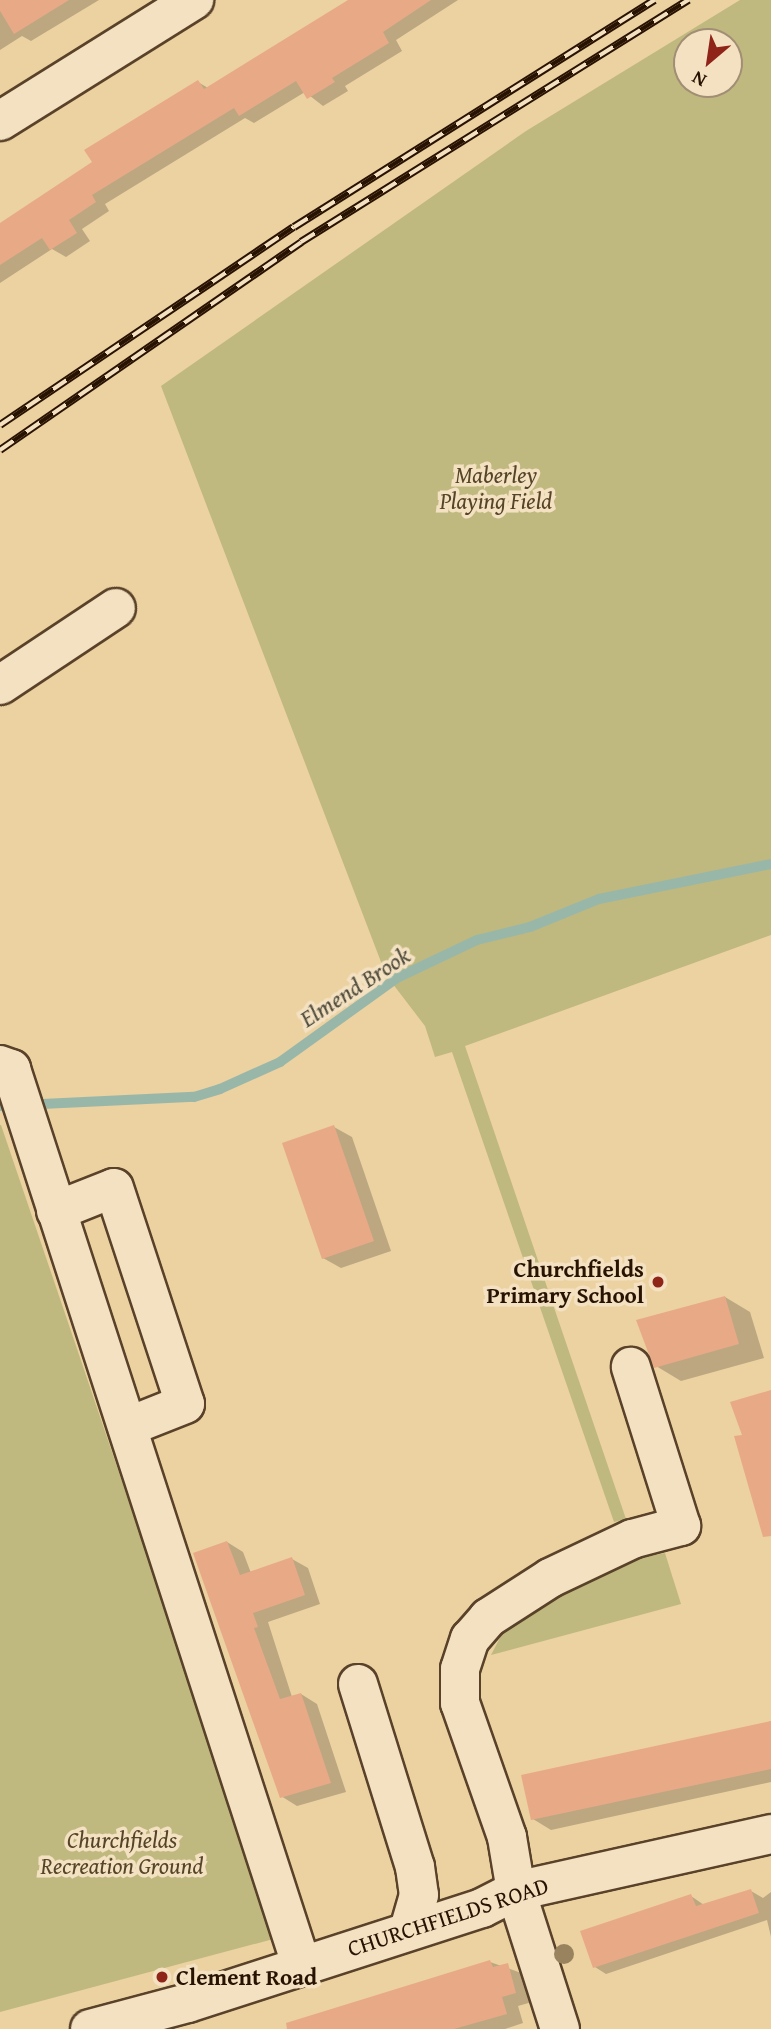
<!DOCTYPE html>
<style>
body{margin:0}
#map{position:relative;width:771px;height:2029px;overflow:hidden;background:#ecd1a1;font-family:"Gentium Book Plus",serif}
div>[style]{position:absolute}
.green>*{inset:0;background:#bfb97f}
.shadow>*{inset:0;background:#0003}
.stream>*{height:10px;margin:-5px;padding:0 5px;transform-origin:5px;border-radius:5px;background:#99b7a9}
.building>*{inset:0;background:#e8a987}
.roads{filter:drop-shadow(2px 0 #594229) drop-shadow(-2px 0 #594229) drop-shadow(0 2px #594229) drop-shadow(0 -2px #594229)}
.minor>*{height:38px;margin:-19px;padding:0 19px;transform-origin:19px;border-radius:19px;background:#f3e1c2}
.rail>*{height:8px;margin-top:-4px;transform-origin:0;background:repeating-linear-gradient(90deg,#f3e1c2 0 16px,#281201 0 32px);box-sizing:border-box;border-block:2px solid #281201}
.trees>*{width:20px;height:20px;margin:-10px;border-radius:50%;background:#99835e}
.dots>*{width:19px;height:19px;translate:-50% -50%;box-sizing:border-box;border:4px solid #f3e1c2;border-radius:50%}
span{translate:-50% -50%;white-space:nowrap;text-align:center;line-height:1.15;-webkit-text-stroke:7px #f3e1c2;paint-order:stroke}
.park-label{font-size:23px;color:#554427;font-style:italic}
.poi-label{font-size:23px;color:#281201;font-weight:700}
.right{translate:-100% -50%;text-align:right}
.left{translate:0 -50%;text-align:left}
.street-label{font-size:23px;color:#281201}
.water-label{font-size:24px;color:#504c3c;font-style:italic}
.north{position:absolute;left:673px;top:28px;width:70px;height:70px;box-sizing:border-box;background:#f3e1c2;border:2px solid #a28e75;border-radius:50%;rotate:209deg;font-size:19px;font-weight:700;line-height:28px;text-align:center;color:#281201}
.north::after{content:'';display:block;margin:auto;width:24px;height:32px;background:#8f2418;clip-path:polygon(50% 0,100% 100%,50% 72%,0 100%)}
</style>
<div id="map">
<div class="green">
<i style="clip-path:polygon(evenodd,740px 0,771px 0,771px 935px,465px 1046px,626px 1519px,614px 1522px,452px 1052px,435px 1057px,425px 1026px,386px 975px,161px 386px,526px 131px,740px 0,687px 42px,729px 42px,729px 84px,687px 84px,687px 42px)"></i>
<i style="clip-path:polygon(1px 1125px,277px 1938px,0 2012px,0 1125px)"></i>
<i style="clip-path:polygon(665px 1553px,681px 1604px,491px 1655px,504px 1630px,555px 1595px,636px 1559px)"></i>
</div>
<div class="shadow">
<i style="clip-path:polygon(0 0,99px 0,31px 41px,22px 36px,0 50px)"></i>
<i style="clip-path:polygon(355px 0,458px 0,396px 40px,402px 51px,345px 86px,348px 91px,323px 106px,305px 92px,254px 123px,245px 118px,105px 204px,109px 211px,82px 229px,90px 241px,66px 257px,52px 249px,0 283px,0 225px,94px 163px,198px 82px,208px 88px)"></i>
<i style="clip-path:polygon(334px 1127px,352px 1137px,391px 1251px,341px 1268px,323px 1258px)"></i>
<i style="clip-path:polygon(725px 1297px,750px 1312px,764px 1358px,681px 1381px,656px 1366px)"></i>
<i style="clip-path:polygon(227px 1542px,243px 1552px,251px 1573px,292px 1559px,308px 1568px,320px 1604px,268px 1622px,292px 1697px,301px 1694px,317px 1704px,346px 1792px,297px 1806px,281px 1796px)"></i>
<i style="clip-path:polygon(771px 1721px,771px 1782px,551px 1830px,533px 1819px)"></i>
<i style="clip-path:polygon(751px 1891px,763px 1898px,771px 1892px,771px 1937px,767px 1920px,606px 1974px,595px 1967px,691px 1896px,704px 1905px)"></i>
<i style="clip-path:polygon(490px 1962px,524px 1974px,532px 2002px,518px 2006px,523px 2023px,505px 2029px,331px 2029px)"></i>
</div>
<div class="stream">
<i style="left:0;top:1106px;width:194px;rotate:-2.7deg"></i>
<i style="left:194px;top:1097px;width:27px;rotate:-17deg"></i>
<i style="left:220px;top:1089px;width:66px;rotate:-24.2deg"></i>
<i style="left:280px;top:1062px;width:144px;rotate:-35.7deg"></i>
<i style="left:397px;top:978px;width:89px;rotate:-25.4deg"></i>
<i style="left:477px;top:940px;width:55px;rotate:-13.8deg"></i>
<i style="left:530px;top:927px;width:74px;rotate:-22.1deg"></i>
<i style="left:599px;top:899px;width:176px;rotate:-11.5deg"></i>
</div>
<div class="building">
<i style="clip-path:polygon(0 0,69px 0,14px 34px,0 11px)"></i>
<i style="clip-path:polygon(348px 0,431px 0,383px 32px,389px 43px,332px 78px,335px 82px,307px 99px,296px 81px,239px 116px,234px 108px,92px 195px,96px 202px,69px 220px,77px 233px,50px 250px,42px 238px,0 265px,0 223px,92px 162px,84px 150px,198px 80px,204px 89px)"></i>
<i style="clip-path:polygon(334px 1125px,374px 1241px,322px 1259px,282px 1143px)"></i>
<i style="clip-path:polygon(725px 1296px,739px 1344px,654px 1368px,636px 1320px)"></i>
<i style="clip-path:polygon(771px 1390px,771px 1536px,763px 1537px,734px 1436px,742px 1435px,730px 1402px)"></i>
<i style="clip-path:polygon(227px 1541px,240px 1575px,292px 1557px,305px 1595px,253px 1613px,258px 1627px,254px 1628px,280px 1699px,301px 1693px,331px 1783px,280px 1798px,193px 1553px)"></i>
<i style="clip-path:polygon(771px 1721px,771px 1769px,531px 1820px,521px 1775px)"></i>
<i style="clip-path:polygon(751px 1889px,759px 1913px,593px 1968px,580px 1931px,691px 1894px,696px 1906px)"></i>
<i style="clip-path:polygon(490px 1960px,493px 1967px,508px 1963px,516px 1993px,502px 1997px,507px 2014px,454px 2029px,287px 2029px,286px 2023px)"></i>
</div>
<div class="roads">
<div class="minor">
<i style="left:0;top:121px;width:229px;rotate:-32deg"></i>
<i style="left:0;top:685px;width:139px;rotate:-33.6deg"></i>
<i style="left:0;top:1065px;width:12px;rotate:20deg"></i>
<i style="left:11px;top:1069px;width:941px;rotate:72.05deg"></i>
<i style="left:56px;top:1211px;width:62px;rotate:-21.6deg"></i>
<i style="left:114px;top:1188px;width:227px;rotate:71.8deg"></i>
<i style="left:185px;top:1404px;width:62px;rotate:158.4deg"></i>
<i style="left:358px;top:1684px;width:192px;rotate:72.7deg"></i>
<i style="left:415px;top:1867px;width:28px;rotate:82deg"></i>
<i style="left:419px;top:1895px;width:37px;rotate:106deg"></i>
<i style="left:90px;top:2029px;width:101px;rotate:-14.9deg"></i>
<i style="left:188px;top:2003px;width:309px;rotate:-17.9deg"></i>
<i style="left:482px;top:1908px;width:38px;rotate:-27deg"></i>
<i style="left:516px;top:1891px;width:261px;rotate:-12.6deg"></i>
<i style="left:560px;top:2029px;width:145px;rotate:-107.7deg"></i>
<i style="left:516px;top:1891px;width:55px;rotate:-99.5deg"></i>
<i style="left:507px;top:1837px;width:142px;rotate:-109.3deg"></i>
<i style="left:460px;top:1703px;width:34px;rotate:-90deg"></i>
<i style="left:460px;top:1669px;width:32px;rotate:-72deg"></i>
<i style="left:470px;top:1639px;width:28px;rotate:-49deg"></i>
<i style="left:488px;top:1618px;width:74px;rotate:-32.8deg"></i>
<i style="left:550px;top:1578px;width:91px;rotate:-25.4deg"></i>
<i style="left:632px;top:1539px;width:51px;rotate:-14.9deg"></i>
<i style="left:681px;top:1526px;width:167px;rotate:-107.5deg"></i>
</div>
</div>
<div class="rail">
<i style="left:0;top:425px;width:354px;rotate:-34deg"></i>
<i style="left:294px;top:227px;width:426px;rotate:-32.2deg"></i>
<i style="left:0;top:450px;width:366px;rotate:-34.6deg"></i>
<i style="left:301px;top:242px;width:457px;rotate:-32deg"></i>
</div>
<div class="trees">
<i style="left:564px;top:1954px"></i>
</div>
<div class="dots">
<i style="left:658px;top:1282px;background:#8f2418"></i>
<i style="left:162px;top:1977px;background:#8f2418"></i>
</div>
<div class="park-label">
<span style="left:496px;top:488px">Maberley<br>Playing Field</span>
<span style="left:122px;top:1853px">Churchfields<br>Recreation Ground</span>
</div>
<div class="poi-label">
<span class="right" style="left:644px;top:1282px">Churchfields<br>Primary School</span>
<span class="left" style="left:176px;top:1977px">Clement Road</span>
</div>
<div class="street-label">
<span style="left:448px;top:1917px;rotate:-18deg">CHURCHFIELDS ROAD</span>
</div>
<div class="water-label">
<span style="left:355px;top:987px;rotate:-33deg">Elmend Brook</span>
</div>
<div class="north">N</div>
</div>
